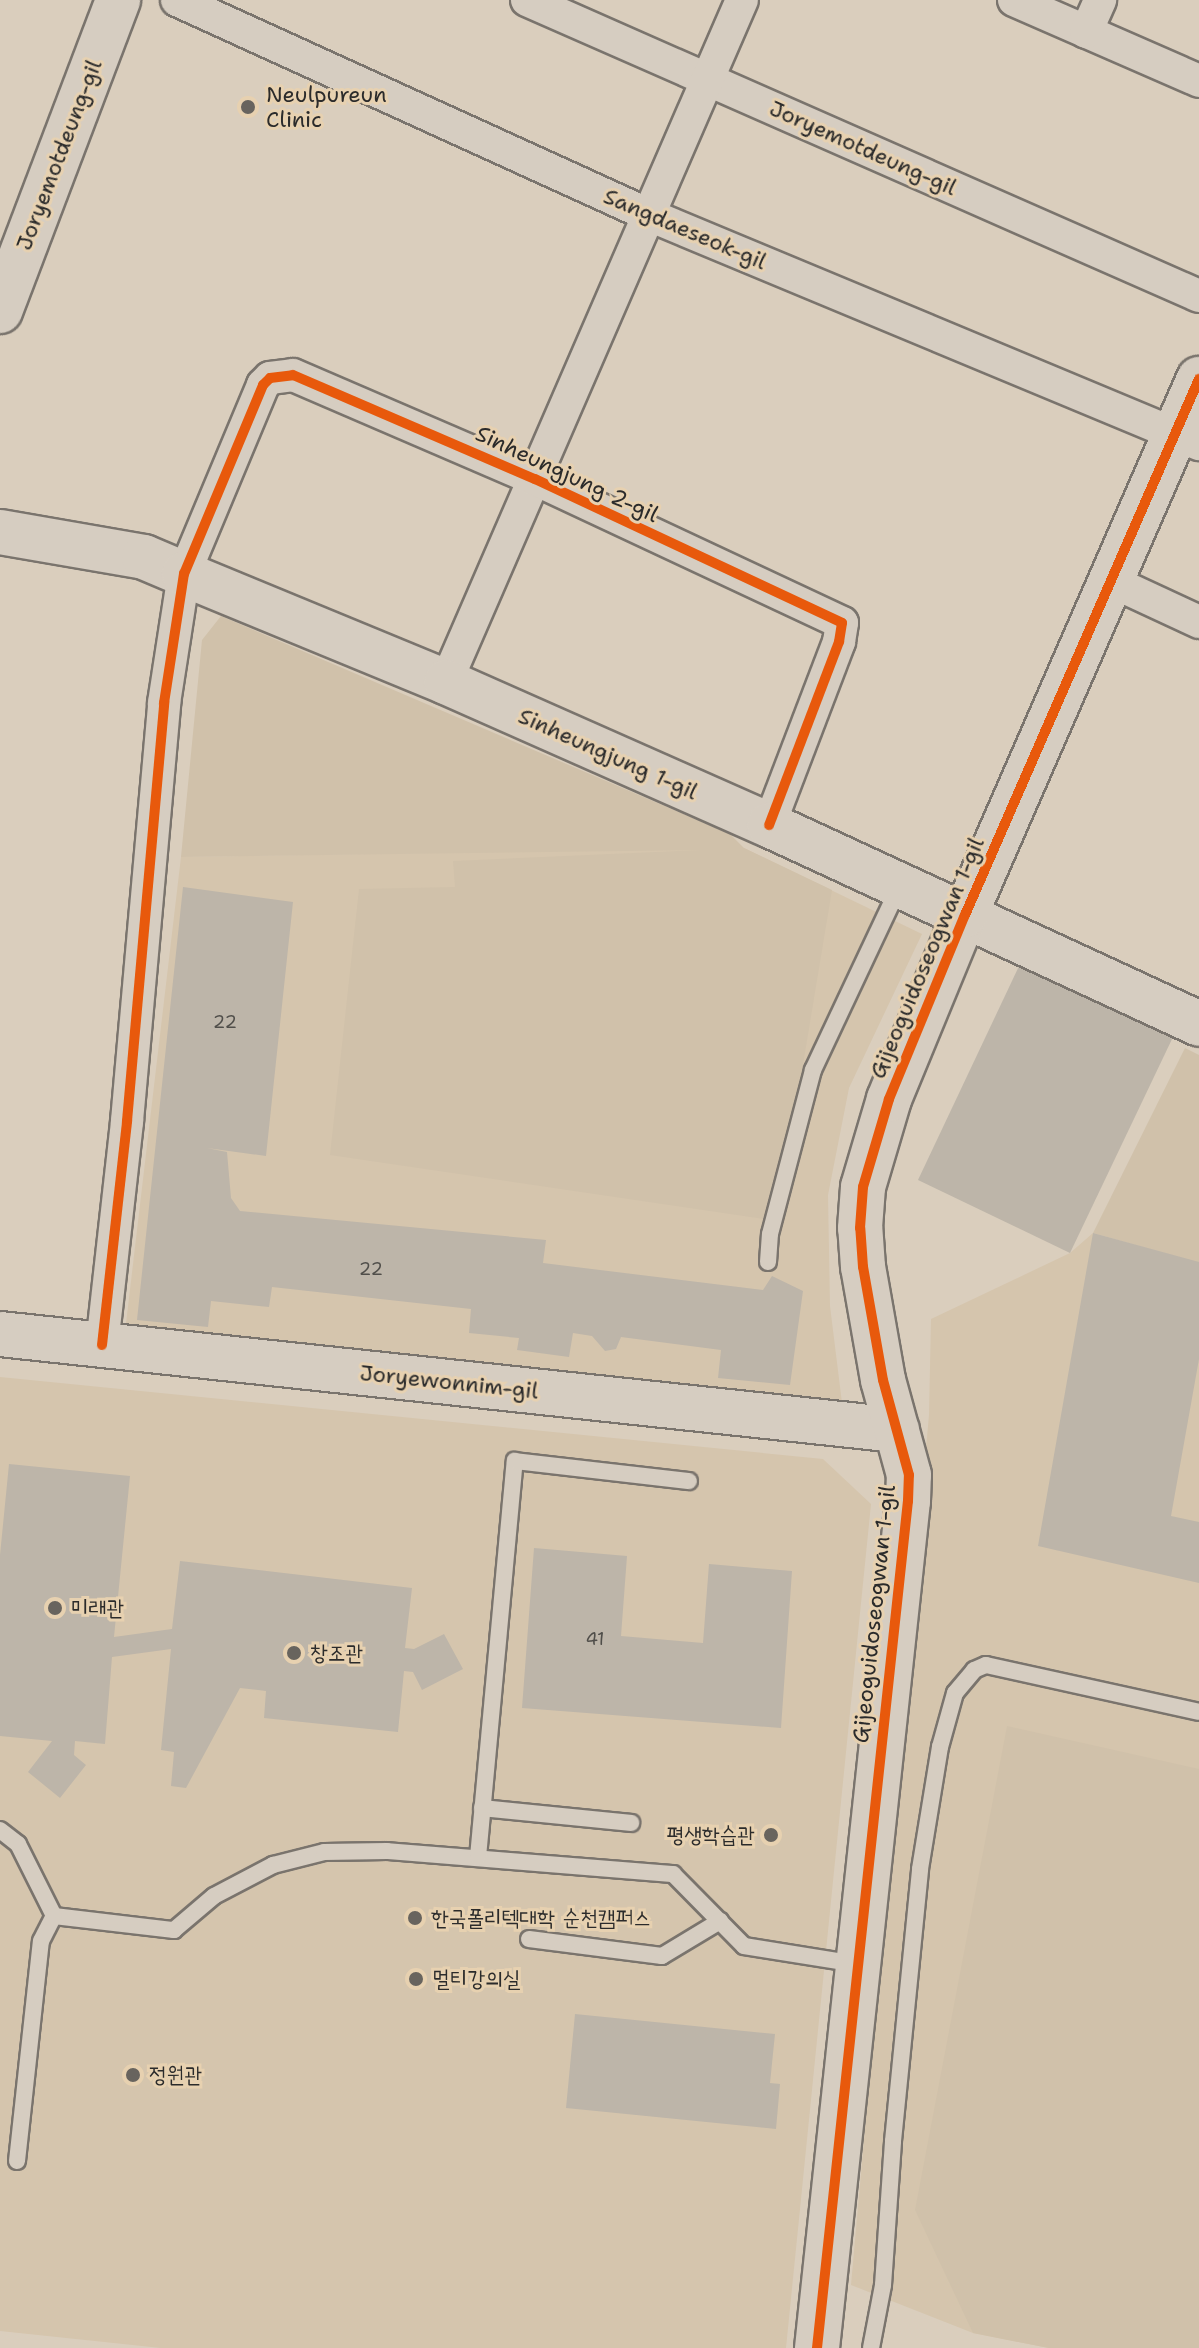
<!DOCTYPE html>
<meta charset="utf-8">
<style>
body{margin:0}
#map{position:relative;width:1199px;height:2348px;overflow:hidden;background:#dacebd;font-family:"Shantell Sans","Poor Story",sans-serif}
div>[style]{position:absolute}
.built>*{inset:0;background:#d5c5ad}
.green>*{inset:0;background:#d0c1aa}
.building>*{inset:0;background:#bdb5a9}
.roads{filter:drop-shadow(2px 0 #7a746d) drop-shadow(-2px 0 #7a746d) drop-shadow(0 2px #7a746d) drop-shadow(0 -2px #7a746d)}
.lane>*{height:16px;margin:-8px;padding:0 8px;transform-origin:8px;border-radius:8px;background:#d6cdc1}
.street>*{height:32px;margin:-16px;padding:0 16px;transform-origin:16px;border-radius:16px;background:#d6cdc1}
.secondary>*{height:44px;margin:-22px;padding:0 22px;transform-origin:22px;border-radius:22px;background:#d6cdc1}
.cycleway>*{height:10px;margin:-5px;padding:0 5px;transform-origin:5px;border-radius:5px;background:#e8590c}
.dots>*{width:22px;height:22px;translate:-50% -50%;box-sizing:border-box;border:4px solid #e7d1b0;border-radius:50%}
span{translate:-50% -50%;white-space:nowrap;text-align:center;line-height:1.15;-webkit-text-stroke:6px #e7d1b0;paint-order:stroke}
.number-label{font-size:18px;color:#504e4a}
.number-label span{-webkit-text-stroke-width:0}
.poi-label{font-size:22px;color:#2b2b2b}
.left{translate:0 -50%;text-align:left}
.right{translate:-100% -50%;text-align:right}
.street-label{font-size:22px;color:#2b2b2b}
</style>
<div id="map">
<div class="built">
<i style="clip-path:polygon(744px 848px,922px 934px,849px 1088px,828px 1195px,830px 1306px,842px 1403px,125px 1332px,181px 857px)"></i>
<i style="clip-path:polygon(1093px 1233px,1199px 1263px,1199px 2348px,1049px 2348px,973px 2333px,851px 2285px,929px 1415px,931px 1319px,1070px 1253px)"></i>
<i style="clip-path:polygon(0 1377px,823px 1459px,871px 1504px,786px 2348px,161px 2348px,0 2331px)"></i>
</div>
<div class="green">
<i style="clip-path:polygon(221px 616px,730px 834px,744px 848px,832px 890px,777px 1221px,330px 1155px,359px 889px,455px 887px,453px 861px,702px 850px,181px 857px,202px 640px)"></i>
<i style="clip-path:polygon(1185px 1048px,1199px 1055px,1199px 1263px,1093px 1233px)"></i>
<i style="clip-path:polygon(1007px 1726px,1199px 1769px,1199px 2348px,1049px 2348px,973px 2333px,915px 2210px)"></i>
</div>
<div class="building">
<i style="clip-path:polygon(183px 887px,293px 902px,266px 1156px,207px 1148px,227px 1152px,231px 1198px,240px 1211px,546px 1240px,543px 1263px,763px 1290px,772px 1276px,803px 1291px,790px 1385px,718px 1378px,721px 1350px,621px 1337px,616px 1349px,605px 1351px,592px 1336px,573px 1333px,569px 1357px,517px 1350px,519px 1338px,469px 1333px,471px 1309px,272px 1287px,269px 1307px,211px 1301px,208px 1327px,137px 1320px)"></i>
<i style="clip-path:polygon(1020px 964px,1173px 1037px,1070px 1253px,918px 1180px)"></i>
<i style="clip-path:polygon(1093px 1233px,1199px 1262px,1199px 1359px,1171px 1516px,1199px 1522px,1199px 1583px,1038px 1546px)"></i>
<i style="clip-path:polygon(9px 1464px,130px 1476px,114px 1637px,172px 1629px,180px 1561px,412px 1588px,405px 1648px,414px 1649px,444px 1634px,463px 1669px,422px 1690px,413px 1672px,404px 1671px,398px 1732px,264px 1718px,266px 1691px,240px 1688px,186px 1788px,171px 1786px,174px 1752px,161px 1750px,171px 1649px,112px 1657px,105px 1744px,75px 1741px,74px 1755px,86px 1765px,60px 1798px,28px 1772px,52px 1741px,0 1736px,0 1555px)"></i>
<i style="clip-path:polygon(534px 1548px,627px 1556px,621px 1636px,703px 1643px,709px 1564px,792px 1571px,781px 1728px,522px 1708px)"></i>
<i style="clip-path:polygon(575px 2014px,775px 2034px,770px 2083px,780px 2084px,776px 2129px,566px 2108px)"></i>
</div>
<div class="roads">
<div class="lane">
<i style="left:768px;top:1262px;width:28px;rotate:-86deg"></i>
<i style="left:770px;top:1234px;width:170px;rotate:-75.3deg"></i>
<i style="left:813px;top:1070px;width:202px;rotate:-64.8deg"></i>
<i style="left:482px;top:1808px;width:150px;rotate:5.7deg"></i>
<i style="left:0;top:1830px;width:23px;rotate:38deg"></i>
<i style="left:18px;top:1844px;width:80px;rotate:63.4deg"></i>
<i style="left:54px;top:1916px;width:121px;rotate:6.7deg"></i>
<i style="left:174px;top:1930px;width:52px;rotate:-40.4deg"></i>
<i style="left:214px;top:1896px;width:67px;rotate:-27.7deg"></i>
<i style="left:273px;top:1865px;width:53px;rotate:-14.3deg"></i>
<i style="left:324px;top:1852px;width:63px;rotate:-0.9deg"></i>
<i style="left:387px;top:1851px;width:287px;rotate:4.6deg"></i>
<i style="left:673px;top:1874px;width:101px;rotate:45.4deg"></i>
<i style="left:744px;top:1946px;width:113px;rotate:9.1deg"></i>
<i style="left:478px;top:1857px;width:398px;rotate:-84.7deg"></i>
<i style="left:515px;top:1461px;width:175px;rotate:6.6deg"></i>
<i style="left:529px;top:1939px;width:134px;rotate:7.3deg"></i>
<i style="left:662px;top:1956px;width:68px;rotate:-31.1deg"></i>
<i style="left:17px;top:2161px;width:221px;rotate:-83.8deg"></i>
<i style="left:41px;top:1941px;width:28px;rotate:-63deg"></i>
<i style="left:871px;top:2348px;width:64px;rotate:-79.2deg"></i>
<i style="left:883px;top:2285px;width:144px;rotate:-86deg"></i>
<i style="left:893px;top:2141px;width:273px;rotate:-84.3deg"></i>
<i style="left:920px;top:1869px;width:124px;rotate:-80.7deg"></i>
<i style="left:940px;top:1747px;width:56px;rotate:-74.5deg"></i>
<i style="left:955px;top:1693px;width:30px;rotate:-50deg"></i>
<i style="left:974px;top:1670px;width:13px;rotate:-23deg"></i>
<i style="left:986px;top:1665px;width:218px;rotate:12.4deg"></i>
</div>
<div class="street">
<i style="left:177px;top:0;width:519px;rotate:24.49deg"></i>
<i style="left:649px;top:215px;width:596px;rotate:22.61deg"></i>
<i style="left:527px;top:0;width:734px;rotate:23.77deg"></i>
<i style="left:1014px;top:0;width:202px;rotate:23.6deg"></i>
<i style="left:1086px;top:32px;width:35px;rotate:-66deg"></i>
<i style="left:1113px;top:582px;width:95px;rotate:24.9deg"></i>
<i style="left:446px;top:682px;width:743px;rotate:-66.54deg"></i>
<i style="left:102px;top:1345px;width:225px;rotate:-83.6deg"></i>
<i style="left:127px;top:1121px;width:420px;rotate:-84.9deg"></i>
<i style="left:164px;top:703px;width:131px;rotate:-81.2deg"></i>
<i style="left:184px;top:574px;width:205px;rotate:-67.3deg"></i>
<i style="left:263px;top:385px;width:10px;rotate:-45deg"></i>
<i style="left:270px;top:378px;width:23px;rotate:-7deg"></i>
<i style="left:293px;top:375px;width:263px;rotate:23.3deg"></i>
<i style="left:535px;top:479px;width:339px;rotate:25.1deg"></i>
<i style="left:842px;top:623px;width:19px;rotate:99deg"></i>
<i style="left:839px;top:642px;width:196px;rotate:110.9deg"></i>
</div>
<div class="secondary">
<i style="left:0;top:311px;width:333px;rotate:-69.2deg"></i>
<i style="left:0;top:532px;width:146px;rotate:9.8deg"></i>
<i style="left:144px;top:557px;width:43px;rotate:23deg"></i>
<i style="left:184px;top:574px;width:283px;rotate:22.4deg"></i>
<i style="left:446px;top:682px;width:353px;rotate:23.9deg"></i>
<i style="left:769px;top:825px;width:474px;rotate:24.8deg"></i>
<i style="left:0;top:1334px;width:902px;rotate:6.11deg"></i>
<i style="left:817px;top:2348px;width:852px;rotate:-83.87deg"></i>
<i style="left:908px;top:1501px;width:26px;rotate:-88deg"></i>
<i style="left:909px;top:1475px;width:98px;rotate:-105.3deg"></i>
<i style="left:883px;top:1380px;width:115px;rotate:-100deg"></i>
<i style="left:863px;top:1267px;width:39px;rotate:-94deg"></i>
<i style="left:860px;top:1228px;width:41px;rotate:-85.8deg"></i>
<i style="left:863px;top:1187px;width:92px;rotate:-73.5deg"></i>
<i style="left:889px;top:1099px;width:199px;rotate:-67.6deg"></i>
<i style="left:965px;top:915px;width:585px;rotate:-66.42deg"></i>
</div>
</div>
<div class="cycleway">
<i style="left:102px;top:1345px;width:225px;rotate:-83.6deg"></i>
<i style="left:127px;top:1121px;width:420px;rotate:-84.9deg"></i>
<i style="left:164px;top:703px;width:131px;rotate:-81.2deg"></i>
<i style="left:184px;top:574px;width:205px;rotate:-67.3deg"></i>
<i style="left:263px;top:385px;width:10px;rotate:-45deg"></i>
<i style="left:270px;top:378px;width:23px;rotate:-7deg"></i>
<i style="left:293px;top:375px;width:263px;rotate:23.3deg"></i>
<i style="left:535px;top:479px;width:339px;rotate:25.1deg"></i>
<i style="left:842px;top:623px;width:19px;rotate:99deg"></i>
<i style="left:839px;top:642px;width:196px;rotate:110.9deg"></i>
<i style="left:817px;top:2348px;width:852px;rotate:-83.87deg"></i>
<i style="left:908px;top:1501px;width:26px;rotate:-88deg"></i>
<i style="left:909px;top:1475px;width:98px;rotate:-105.3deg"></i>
<i style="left:883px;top:1380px;width:115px;rotate:-100deg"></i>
<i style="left:863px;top:1267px;width:39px;rotate:-94deg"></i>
<i style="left:860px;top:1228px;width:41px;rotate:-85.8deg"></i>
<i style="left:863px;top:1187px;width:92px;rotate:-73.5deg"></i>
<i style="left:889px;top:1099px;width:199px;rotate:-67.6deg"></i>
<i style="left:965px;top:915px;width:585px;rotate:-66.42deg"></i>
</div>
<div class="dots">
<i style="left:248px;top:107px;background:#68645e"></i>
<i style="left:55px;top:1608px;background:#68645e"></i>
<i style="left:294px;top:1653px;background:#68645e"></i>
<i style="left:771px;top:1835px;background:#68645e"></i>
<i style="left:415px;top:1918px;background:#68645e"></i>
<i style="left:416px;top:1979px;background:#68645e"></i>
<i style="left:133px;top:2075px;background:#68645e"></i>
</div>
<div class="number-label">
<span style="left:225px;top:1022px">22</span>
<span style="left:371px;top:1269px">22</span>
<span style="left:595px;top:1639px">41</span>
</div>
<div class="poi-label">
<span class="left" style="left:266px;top:107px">Neulpureun<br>Clinic</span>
<span class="left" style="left:71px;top:1608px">미래관</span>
<span class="left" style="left:310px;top:1653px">창조관</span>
<span class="right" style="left:755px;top:1835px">평생학습관</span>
<span class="left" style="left:431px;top:1918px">한국폴리텍대학 순천캠퍼스</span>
<span class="left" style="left:432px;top:1979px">멀티강의실</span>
<span class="left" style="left:149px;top:2075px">정원관</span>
</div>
<div class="street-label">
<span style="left:863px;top:148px;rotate:24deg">Joryemotdeung-gil</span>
<span style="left:59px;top:155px;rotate:-69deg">Joryemotdeung-gil</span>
<span style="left:685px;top:229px;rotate:23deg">Sangdaeseok-gil</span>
<span style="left:567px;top:474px;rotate:25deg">Sinheungjung 2-gil</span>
<span style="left:608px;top:754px;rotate:24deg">Sinheungjung 1-gil</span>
<span style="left:927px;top:958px;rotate:-67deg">Gijeoguidoseogwan 1-gil</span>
<span style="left:449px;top:1382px;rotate:6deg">Joryewonnim-gil</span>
<span style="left:874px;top:1614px;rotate:-84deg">Gijeoguidoseogwan 1-gil</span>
</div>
</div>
